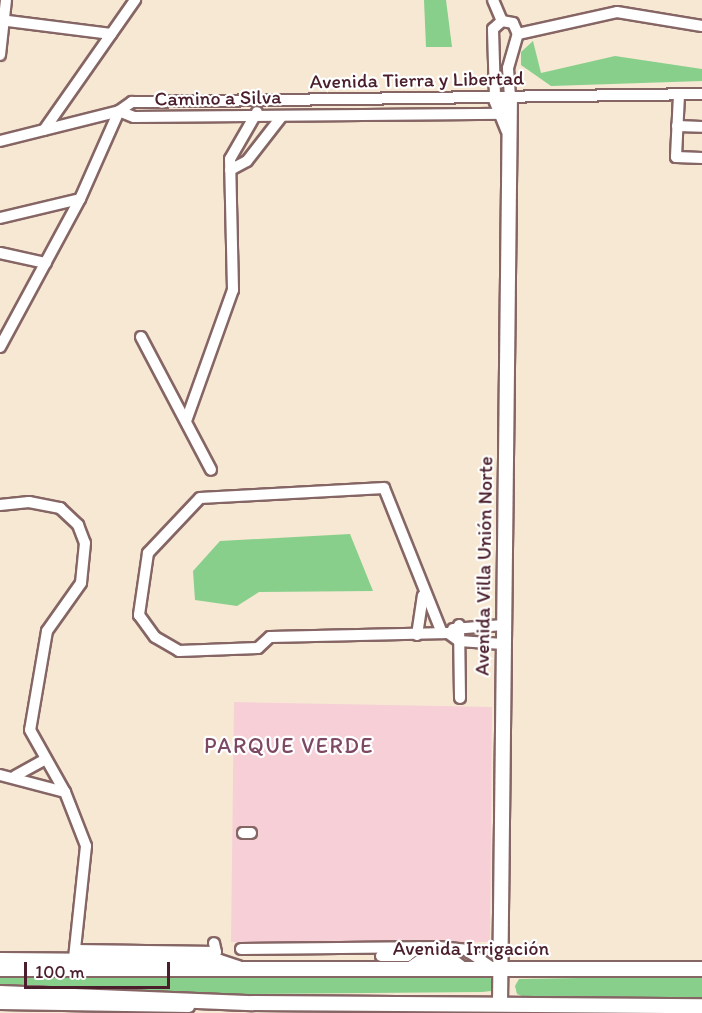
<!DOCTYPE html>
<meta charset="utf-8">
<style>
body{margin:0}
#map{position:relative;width:702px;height:1013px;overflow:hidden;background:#f6e8d2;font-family:Itim,sans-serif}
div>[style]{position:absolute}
.built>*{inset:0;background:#f6cfd7}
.green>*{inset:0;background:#87cf8b}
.roads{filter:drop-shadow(2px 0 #866565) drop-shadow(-2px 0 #866565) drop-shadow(0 2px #866565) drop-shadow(0 -2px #866565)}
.minor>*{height:10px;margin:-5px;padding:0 5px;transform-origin:5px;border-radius:5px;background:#fff}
.major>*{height:14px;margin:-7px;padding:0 7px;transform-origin:7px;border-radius:7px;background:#fff}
span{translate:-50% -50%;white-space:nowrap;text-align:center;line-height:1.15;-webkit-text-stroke:4.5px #fff;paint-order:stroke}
.street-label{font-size:20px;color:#4a1f2b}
.quarter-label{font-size:22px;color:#7c4862;letter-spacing:1.5px}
.scale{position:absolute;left:24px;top:962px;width:146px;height:27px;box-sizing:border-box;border:3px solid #4a1f2b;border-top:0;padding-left:8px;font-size:18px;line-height:21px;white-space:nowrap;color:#4a1f2b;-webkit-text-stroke:4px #fff;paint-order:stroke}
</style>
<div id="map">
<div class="built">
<i style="clip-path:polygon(234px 702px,492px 707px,490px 942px,231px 942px)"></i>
</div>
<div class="green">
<i style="clip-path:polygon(424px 0,446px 0,452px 47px,426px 47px)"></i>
<i style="clip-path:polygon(533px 41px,541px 73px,615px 56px,702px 69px,702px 81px,551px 86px,521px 65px,521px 52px)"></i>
<i style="clip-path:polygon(350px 534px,373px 591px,259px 592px,237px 606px,195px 600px,193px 571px,220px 541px)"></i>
<i style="clip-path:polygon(0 972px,486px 975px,493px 980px,491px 991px,482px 992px,153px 995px,0 991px)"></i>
<i style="clip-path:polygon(702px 976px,702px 999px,527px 998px,517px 994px,515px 986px,519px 979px)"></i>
</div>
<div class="roads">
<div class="minor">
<i style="left:493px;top:0;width:23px;rotate:67deg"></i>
<i style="left:0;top:20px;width:112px;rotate:7.2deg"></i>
<i style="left:502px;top:21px;width:11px;rotate:10deg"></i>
<i style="left:513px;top:23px;width:12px;rotate:66deg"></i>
<i style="left:0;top:55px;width:55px;rotate:-83.8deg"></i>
<i style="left:679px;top:95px;width:62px;rotate:92.8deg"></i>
<i style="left:676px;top:157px;width:26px;rotate:2deg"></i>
<i style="left:495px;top:97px;width:68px;rotate:-91.7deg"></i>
<i style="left:493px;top:29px;width:12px;rotate:-42deg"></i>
<i style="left:510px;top:97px;width:29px;rotate:-94deg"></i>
<i style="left:508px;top:68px;width:35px;rotate:-74deg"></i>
<i style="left:518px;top:34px;width:101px;rotate:-12.5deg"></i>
<i style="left:617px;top:12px;width:86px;rotate:9.4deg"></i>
<i style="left:119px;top:111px;width:16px;rotate:22deg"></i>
<i style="left:134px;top:117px;width:373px;rotate:-0.5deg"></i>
<i style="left:677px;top:126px;width:25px;rotate:2deg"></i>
<i style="left:44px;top:130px;width:159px;rotate:-55deg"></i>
<i style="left:0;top:141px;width:123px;rotate:-14.1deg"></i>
<i style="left:119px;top:111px;width:16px;rotate:-35deg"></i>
<i style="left:132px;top:102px;width:570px;rotate:-0.8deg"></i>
<i style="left:230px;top:170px;width:19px;rotate:-28deg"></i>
<i style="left:247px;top:161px;width:57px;rotate:-52.1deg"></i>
<i style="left:0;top:218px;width:82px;rotate:-13.4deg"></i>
<i style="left:0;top:253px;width:47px;rotate:12.3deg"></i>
<i style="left:141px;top:337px;width:150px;rotate:62.2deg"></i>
<i style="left:0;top:347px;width:168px;rotate:-61.6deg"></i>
<i style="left:80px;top:199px;width:96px;rotate:-66.1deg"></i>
<i style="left:186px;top:421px;width:139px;rotate:-70.3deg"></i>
<i style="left:233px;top:290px;width:131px;rotate:-91.3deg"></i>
<i style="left:230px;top:159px;width:54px;rotate:-60.1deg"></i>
<i style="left:0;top:505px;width:29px;rotate:-6deg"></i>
<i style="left:29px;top:502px;width:32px;rotate:11deg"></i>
<i style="left:60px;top:508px;width:25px;rotate:43deg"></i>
<i style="left:78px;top:525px;width:19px;rotate:69deg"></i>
<i style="left:85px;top:543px;width:40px;rotate:95.7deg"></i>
<i style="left:81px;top:583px;width:59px;rotate:125.3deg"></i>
<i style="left:47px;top:631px;width:100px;rotate:99.7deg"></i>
<i style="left:30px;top:730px;width:71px;rotate:60.6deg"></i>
<i style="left:65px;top:792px;width:58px;rotate:68.7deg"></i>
<i style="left:86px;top:846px;width:113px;rotate:96.1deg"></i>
<i style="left:459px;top:625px;width:73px;rotate:89.2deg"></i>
<i style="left:453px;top:629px;width:50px;rotate:-4.6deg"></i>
<i style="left:442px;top:633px;width:156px;rotate:-111.8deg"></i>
<i style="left:384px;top:488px;width:184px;rotate:176.9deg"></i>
<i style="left:200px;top:498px;width:76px;rotate:133.4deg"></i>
<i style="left:148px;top:553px;width:63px;rotate:98.3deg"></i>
<i style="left:139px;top:615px;width:27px;rotate:54deg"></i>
<i style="left:155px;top:637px;width:28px;rotate:30deg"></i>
<i style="left:179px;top:651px;width:79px;rotate:-2.2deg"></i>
<i style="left:258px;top:648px;width:16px;rotate:-43deg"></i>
<i style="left:270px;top:637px;width:178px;rotate:-1.3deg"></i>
<i style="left:448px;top:633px;width:14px;rotate:36deg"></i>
<i style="left:459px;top:641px;width:44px;rotate:3.9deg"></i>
<i style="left:417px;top:635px;width:40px;rotate:-81.5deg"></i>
<i style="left:0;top:775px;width:67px;rotate:14.7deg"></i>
<i style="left:15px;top:776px;width:35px;rotate:-29deg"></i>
<i style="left:243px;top:833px;width:8px"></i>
<i style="left:241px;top:949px;width:198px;rotate:-0.6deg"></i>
<i style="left:439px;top:947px;width:27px;rotate:6deg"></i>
<i style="left:466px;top:950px;width:32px;rotate:34deg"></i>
<i style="left:75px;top:950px;width:141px;rotate:0.8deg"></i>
<i style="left:216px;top:952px;width:9px;rotate:-103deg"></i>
<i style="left:381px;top:956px;width:26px"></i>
<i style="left:407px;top:956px;width:15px;rotate:-37deg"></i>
<i style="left:0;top:958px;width:220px;rotate:0.5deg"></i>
<i style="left:220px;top:960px;width:20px;rotate:18deg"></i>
<i style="left:410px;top:967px;width:18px;rotate:-34deg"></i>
<i style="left:425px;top:957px;width:26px;rotate:2deg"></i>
<i style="left:451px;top:958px;width:15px;rotate:37deg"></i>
<i style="left:0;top:1004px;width:189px;rotate:0.9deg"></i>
</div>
<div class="major">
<i style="left:495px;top:97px;width:35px;rotate:68deg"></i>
<i style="left:0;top:969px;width:702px"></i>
<i style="left:0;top:993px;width:253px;rotate:2.3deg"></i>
<i style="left:253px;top:1003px;width:449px;rotate:0.4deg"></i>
<i style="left:500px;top:1004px;width:907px;rotate:-89.37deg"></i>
</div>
</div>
<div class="street-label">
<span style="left:417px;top:80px;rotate:-1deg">Avenida Tierra y Libertad</span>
<span style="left:218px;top:98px;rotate:-1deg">Camino a Silva</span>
<span style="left:484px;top:566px;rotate:-89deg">Avenida Villa Unión Norte</span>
<span style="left:471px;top:948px">Avenida Irrigación</span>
</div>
<div class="quarter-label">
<span style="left:289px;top:746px">PARQUE VERDE</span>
</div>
<div class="scale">100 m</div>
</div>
